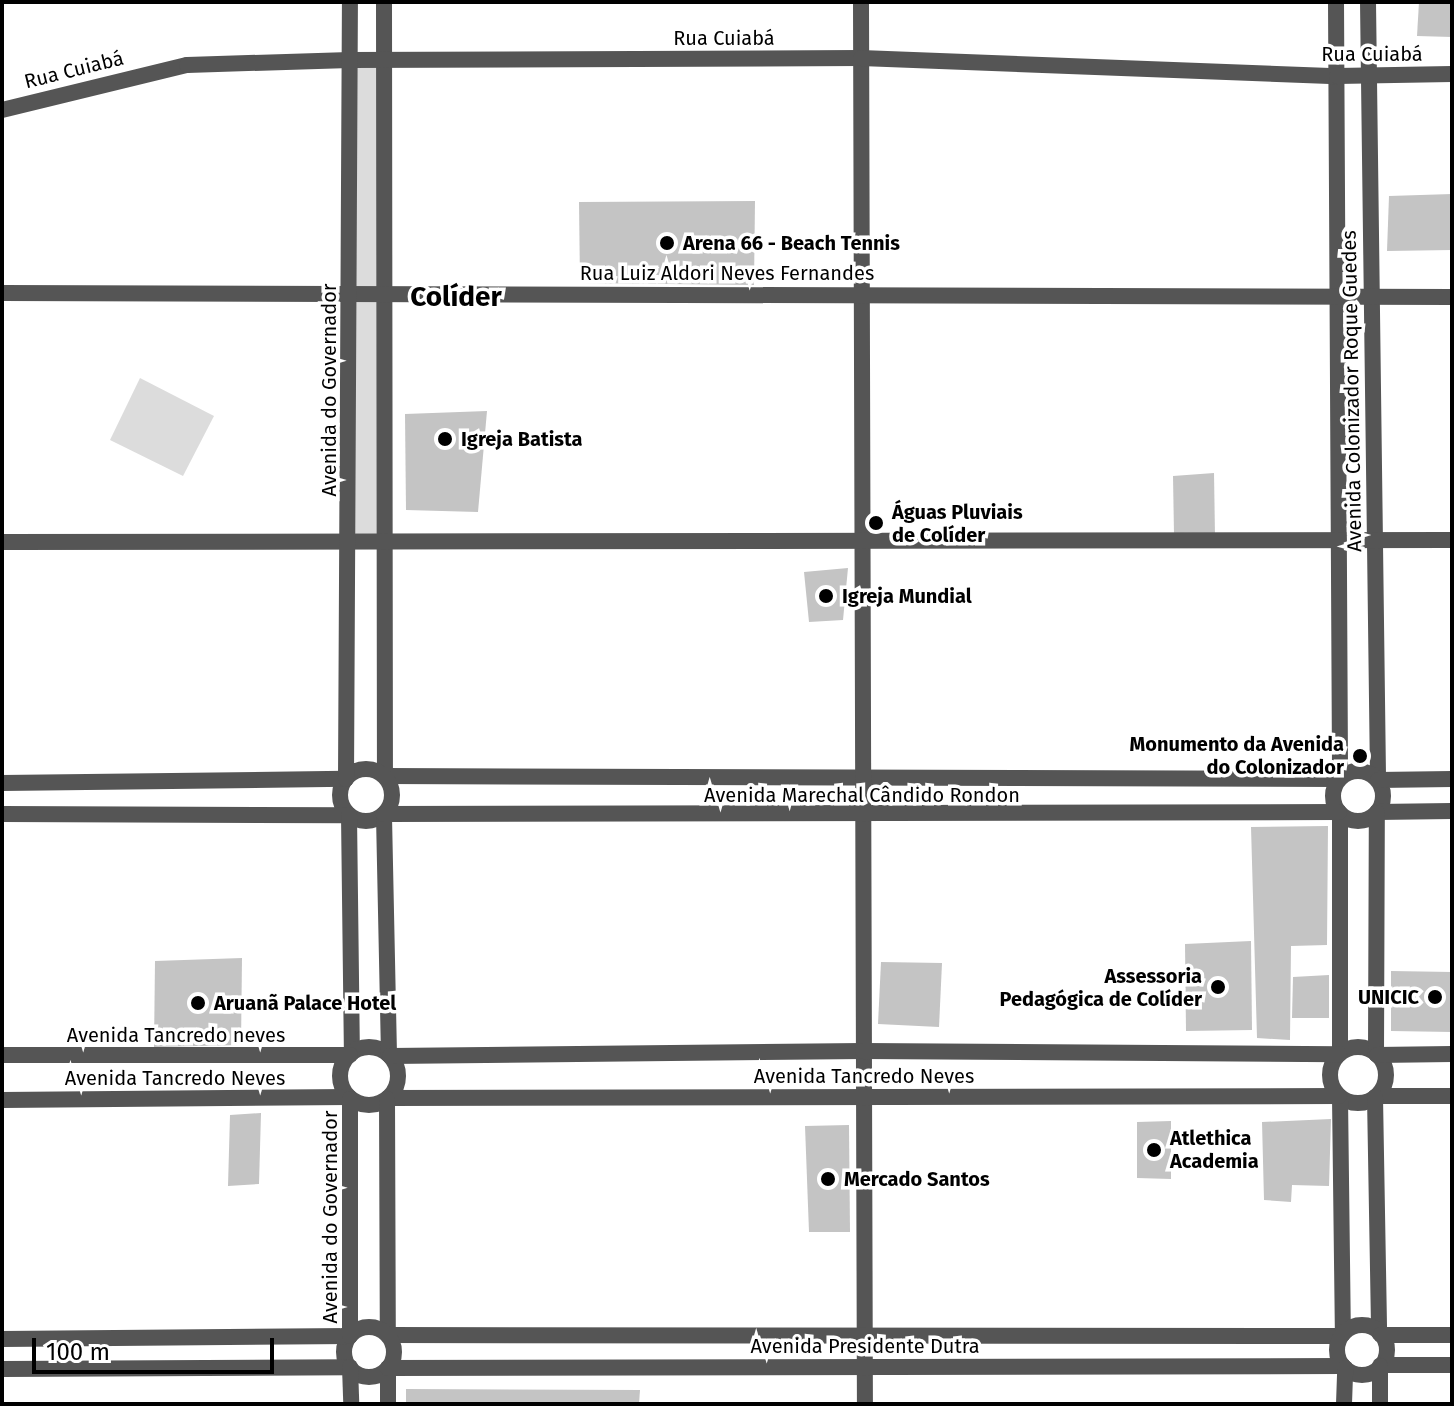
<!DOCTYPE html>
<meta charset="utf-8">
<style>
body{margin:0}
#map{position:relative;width:1454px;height:1406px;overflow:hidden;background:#fff;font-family:"Fira Sans",sans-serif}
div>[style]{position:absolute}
.green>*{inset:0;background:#dcdcdc}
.building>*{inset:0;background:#c4c4c4}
.minor>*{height:16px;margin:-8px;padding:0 8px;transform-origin:8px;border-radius:8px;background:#555}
.minor>.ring{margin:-8px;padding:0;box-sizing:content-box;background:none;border:16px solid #555;border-radius:50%}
.dots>*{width:22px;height:22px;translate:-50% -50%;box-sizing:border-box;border:4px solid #fff;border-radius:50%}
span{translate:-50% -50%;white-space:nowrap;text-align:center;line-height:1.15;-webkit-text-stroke:7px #fff;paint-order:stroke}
.street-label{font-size:20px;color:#000}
.poi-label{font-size:20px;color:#000;font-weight:700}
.left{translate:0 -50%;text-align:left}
.right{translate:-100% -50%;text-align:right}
.district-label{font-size:28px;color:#000;font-weight:700}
.frame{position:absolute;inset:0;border:4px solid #000;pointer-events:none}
.scale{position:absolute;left:32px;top:1338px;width:242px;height:36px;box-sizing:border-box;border:4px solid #000;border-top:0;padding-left:10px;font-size:24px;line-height:28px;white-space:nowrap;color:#000;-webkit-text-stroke:6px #fff;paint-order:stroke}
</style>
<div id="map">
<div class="green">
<i style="clip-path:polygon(350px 60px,384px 60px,385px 290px,350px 289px)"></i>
<i style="clip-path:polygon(349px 293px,386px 294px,386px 541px,348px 540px)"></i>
<i style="clip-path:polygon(140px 378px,214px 416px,183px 476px,110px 440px)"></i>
</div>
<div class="building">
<i style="clip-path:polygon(1419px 2px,1452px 2px,1452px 37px,1417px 36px)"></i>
<i style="clip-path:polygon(1452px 194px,1452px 250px,1387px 251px,1389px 196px)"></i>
<i style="clip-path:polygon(755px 201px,754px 285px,580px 283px,579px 202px)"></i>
<i style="clip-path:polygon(487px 411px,478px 512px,406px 510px,405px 414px)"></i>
<i style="clip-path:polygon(1214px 473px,1215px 536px,1174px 534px,1173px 476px)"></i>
<i style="clip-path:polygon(848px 568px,843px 620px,809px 622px,804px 572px)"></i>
<i style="clip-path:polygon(1328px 826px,1327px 945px,1291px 946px,1290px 1040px,1257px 1038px,1251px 827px)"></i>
<i style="clip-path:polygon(1251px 941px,1252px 1030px,1186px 1031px,1185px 944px)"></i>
<i style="clip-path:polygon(242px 958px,241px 1045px,154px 1047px,155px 961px)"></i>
<i style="clip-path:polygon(881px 962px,942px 963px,939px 1027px,878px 1024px)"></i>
<i style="clip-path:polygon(1391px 971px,1452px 972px,1452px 1032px,1391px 1031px)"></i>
<i style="clip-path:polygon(1329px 975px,1329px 1018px,1292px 1018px,1293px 977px)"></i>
<i style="clip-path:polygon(261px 1113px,259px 1184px,228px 1186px,230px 1115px)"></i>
<i style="clip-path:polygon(1331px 1119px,1329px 1186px,1292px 1185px,1291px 1202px,1264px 1200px,1262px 1122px)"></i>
<i style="clip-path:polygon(1171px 1121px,1171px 1179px,1137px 1178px,1137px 1122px)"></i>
<i style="clip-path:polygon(849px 1125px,850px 1232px,809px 1232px,805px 1126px)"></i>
<i style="clip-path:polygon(406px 1389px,640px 1390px,639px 1404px,406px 1404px)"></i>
</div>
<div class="minor">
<i style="left:384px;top:2px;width:774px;rotate:89.93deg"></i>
<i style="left:385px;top:776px;width:954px;rotate:0.18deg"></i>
<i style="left:861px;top:2px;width:1402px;rotate:89.84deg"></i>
<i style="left:1336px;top:2px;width:776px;rotate:89.7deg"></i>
<i style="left:1368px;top:2px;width:777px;rotate:89.26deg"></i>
<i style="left:2px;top:110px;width:190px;rotate:-13.7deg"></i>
<i style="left:187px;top:65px;width:163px;rotate:-1.8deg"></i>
<i style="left:350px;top:60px;width:511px;rotate:-0.22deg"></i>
<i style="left:861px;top:58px;width:476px;rotate:2.2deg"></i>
<i style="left:1337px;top:76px;width:115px;rotate:-1deg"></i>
<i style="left:2px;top:293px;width:1450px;rotate:0.16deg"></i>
<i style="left:2px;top:542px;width:1450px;rotate:-0.08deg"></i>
<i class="ring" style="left:340px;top:769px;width:36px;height:36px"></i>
<i class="ring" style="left:1333px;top:771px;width:34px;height:34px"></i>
<i style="left:1378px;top:780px;width:74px;rotate:-0.8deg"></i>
<i style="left:2px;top:783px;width:344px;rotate:-0.7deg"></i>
<i style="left:346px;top:779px;width:777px;rotate:-89.71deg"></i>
<i style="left:1377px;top:812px;width:75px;rotate:-0.8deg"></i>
<i style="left:2px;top:814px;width:347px;rotate:0.2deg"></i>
<i style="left:349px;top:815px;width:238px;rotate:89.3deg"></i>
<i class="ring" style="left:1330px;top:1047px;width:40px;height:40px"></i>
<i class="ring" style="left:340px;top:1047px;width:42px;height:42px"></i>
<i style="left:1340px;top:1053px;width:239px;rotate:-90deg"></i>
<i style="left:1376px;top:1054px;width:241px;rotate:-89.8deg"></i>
<i style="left:2px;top:1055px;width:348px"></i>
<i style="left:389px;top:1055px;width:241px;rotate:-91.2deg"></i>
<i style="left:384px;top:814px;width:955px;rotate:-0.12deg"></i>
<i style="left:1377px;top:1055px;width:75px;rotate:-0.8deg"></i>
<i style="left:390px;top:1056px;width:473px;rotate:-0.6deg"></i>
<i style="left:863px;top:1051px;width:476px;rotate:0.4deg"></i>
<i style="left:1377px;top:1096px;width:75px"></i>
<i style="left:1340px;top:1097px;width:237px;rotate:89.3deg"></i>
<i style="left:1375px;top:1097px;width:236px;rotate:89deg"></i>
<i style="left:388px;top:1098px;width:951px;rotate:-0.12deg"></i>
<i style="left:387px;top:1099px;width:236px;rotate:89.8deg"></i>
<i style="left:388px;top:1335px;width:953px;rotate:0.06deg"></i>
<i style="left:2px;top:1100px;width:347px;rotate:-0.5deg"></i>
<i class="ring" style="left:1337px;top:1325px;width:34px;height:34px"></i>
<i class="ring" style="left:344px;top:1327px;width:34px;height:34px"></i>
<i style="left:1381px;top:1335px;width:71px"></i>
<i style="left:2px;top:1339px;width:348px;rotate:-0.5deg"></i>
<i style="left:350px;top:1336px;width:237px;rotate:-90deg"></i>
<i style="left:1381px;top:1365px;width:71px"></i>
<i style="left:1380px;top:1366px;width:38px;rotate:90deg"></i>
<i style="left:2px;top:1369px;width:348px;rotate:-0.3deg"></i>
<i style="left:350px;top:1367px;width:37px;rotate:88deg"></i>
<i style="left:388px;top:1404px;width:36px;rotate:-90deg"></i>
<i style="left:388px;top:1368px;width:955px;rotate:-0.12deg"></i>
<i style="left:1344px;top:1404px;width:36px;rotate:-88deg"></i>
</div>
<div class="dots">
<i style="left:667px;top:243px;background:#000"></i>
<i style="left:445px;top:439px;background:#000"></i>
<i style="left:876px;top:523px;background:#000"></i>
<i style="left:826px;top:596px;background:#000"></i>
<i style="left:1360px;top:756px;background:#000"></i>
<i style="left:1218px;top:987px;background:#000"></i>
<i style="left:1435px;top:997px;background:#000"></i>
<i style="left:198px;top:1003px;background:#000"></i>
<i style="left:1154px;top:1150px;background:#000"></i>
<i style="left:828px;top:1179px;background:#000"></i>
</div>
<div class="street-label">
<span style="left:724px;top:38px">Rua Cuiabá</span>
<span style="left:1372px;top:54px">Rua Cuiabá</span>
<span style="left:74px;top:70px;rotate:-14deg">Rua Cuiabá</span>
<span style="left:727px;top:273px">Rua Luiz Aldori Neves Fernandes</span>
<span style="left:329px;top:390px;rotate:-90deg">Avenida do Governador</span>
<span style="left:1352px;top:391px;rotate:-91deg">Avenida Colonizador Roque Guedes</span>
<span style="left:862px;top:795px">Avenida Marechal Cândido Rondon</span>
<span style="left:176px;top:1035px">Avenida Tancredo neves</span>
<span style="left:864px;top:1076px">Avenida Tancredo Neves</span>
<span style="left:175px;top:1078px">Avenida Tancredo Neves</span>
<span style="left:330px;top:1217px;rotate:-90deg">Avenida do Governador</span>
<span style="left:865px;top:1346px">Avenida Presidente Dutra</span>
</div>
<div class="poi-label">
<span class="left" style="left:683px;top:243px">Arena 66 - Beach Tennis</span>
<span class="left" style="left:461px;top:439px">Igreja Batista</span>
<span class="left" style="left:892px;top:524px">Águas Pluviais<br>de Colíder</span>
<span class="left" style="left:842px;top:596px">Igreja Mundial</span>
<span class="right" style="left:1344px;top:756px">Monumento da Avenida<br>do Colonizador</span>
<span class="right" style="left:1202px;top:988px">Assessoria<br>Pedagógica de Colíder</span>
<span class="right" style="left:1419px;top:997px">UNICIC</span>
<span class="left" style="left:214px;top:1003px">Aruanã Palace Hotel</span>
<span class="left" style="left:1170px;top:1150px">Atlethica<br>Academia</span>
<span class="left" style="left:844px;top:1179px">Mercado Santos</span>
</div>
<div class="district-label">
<span style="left:456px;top:297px">Colíder</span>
</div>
<div class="frame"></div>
<div class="scale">100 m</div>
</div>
